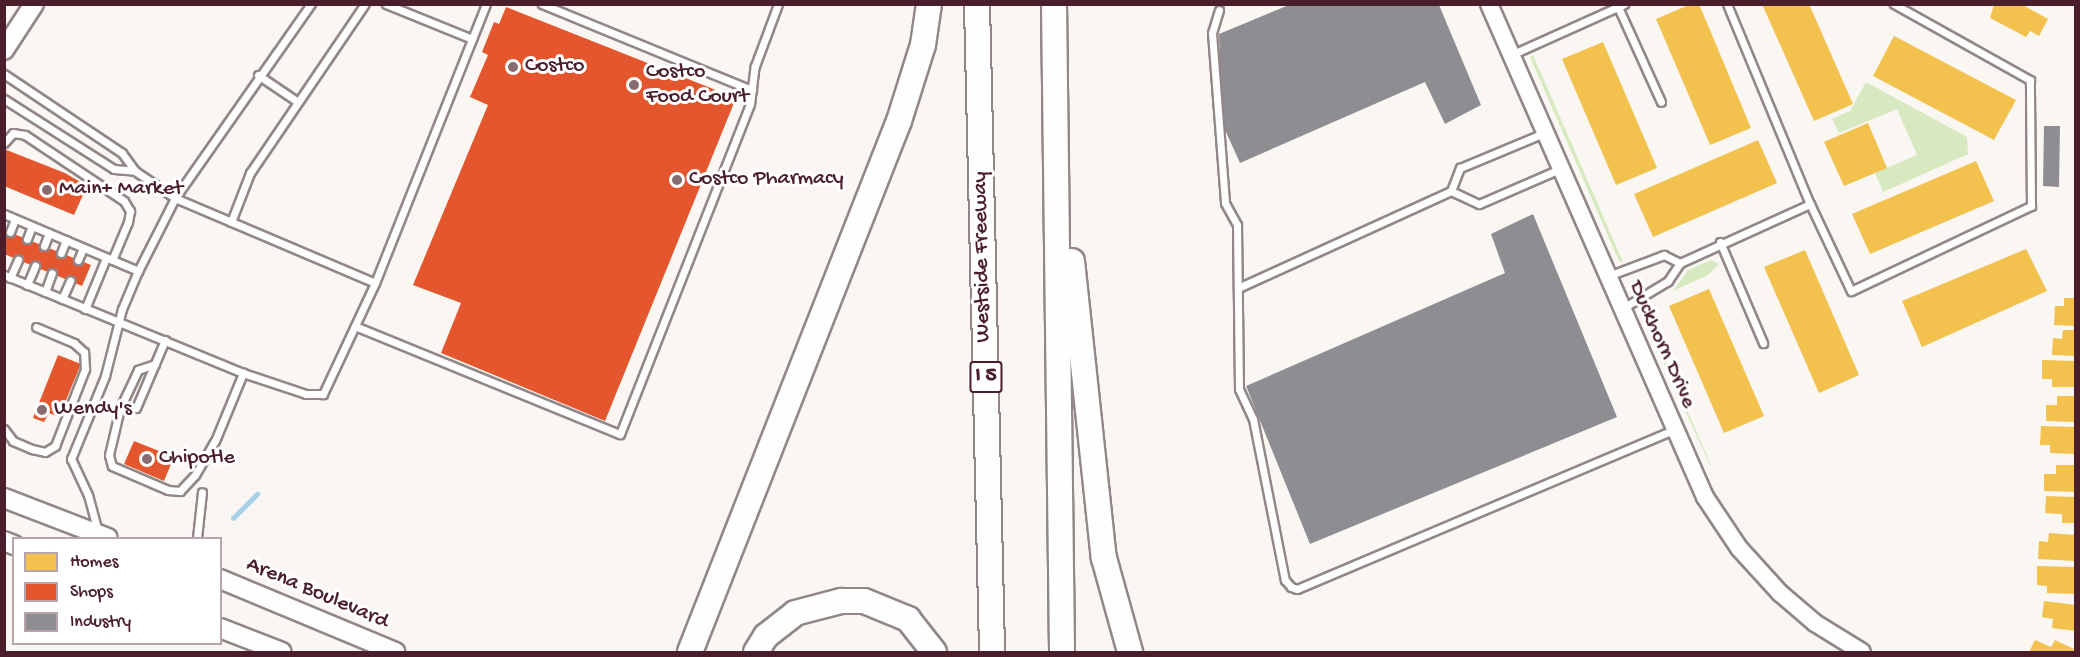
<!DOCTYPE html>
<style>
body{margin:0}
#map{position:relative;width:2080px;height:657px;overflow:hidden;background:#faf6f2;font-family:"Gochi Hand",sans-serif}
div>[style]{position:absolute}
.green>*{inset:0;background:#d6e9c0}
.homes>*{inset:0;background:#f2c14e}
.shops>*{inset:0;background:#e4572e}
.industry>*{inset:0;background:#8d8d92}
.stream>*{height:4.5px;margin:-2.25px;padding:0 2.25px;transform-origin:2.25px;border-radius:2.25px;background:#a6d2e8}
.roads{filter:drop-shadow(2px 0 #928788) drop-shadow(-2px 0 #928788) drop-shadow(0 2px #928788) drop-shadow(0 -2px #928788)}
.service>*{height:7px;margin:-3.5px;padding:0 3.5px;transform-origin:3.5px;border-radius:3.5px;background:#fefefd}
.tertiary>*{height:16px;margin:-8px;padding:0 8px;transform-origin:8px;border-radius:8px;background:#fefefd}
.secondary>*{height:18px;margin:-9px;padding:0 9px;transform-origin:9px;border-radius:9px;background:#fefefd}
.motorway>*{height:24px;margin:-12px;padding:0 12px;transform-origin:12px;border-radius:12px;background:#fefefd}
.dots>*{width:16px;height:16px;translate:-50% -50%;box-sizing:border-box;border:3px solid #fff;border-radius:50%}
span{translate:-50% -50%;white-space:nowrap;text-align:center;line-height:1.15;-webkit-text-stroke:6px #fff;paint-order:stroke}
.shield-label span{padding:2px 4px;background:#fff;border:2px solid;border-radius:4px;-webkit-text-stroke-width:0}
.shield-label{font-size:21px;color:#4a1f2b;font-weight:700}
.poi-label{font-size:22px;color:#4a1f2b}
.left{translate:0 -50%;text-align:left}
.street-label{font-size:22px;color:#4a1f2b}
.frame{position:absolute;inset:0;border:6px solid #4a1f2b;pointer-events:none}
.legend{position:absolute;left:12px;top:537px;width:210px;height:108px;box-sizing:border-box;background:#fff;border:2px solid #b7a5aa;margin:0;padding:8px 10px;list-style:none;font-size:18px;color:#4a1f2b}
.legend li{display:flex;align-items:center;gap:12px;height:30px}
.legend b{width:30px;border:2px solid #b7a5aa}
</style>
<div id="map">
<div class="green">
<i style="clip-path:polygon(1533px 55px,1623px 262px,1619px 261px,1594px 204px,1530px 57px)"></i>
<i style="clip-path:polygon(1866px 82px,1967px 137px,1968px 154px,1883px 192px,1875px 173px,1917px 155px,1897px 109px,1839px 133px,1832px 119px,1850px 111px)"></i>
<i style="clip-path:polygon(1711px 260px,1719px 264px,1708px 275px,1673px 291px,1688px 270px)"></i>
<i style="clip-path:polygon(1641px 304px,1711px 465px,1711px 467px,1638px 307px)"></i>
</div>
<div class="homes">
<i style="clip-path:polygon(1691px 4px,1699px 4px,1751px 128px,1710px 145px,1656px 19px)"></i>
<i style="clip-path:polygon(1762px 4px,1809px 4px,1853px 104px,1814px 121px)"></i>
<i style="clip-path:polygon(1994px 4px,2021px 4px,2048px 19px,2039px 36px,2030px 31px,2026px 37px,1990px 18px)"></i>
<i style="clip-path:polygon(1894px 36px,2016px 100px,1994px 140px,1873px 76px)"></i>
<i style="clip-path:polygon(1603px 42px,1657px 168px,1616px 185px,1562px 59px)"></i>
<i style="clip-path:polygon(1868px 123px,1887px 168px,1844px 186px,1824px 142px)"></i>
<i style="clip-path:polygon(1758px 140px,1777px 183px,1653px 237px,1634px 194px)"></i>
<i style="clip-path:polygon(1976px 161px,1994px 201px,1870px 254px,1852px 214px)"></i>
<i style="clip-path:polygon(2026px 249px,2047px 291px,1922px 347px,1902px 301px)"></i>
<i style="clip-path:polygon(1805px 250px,1859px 375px,1819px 393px,1764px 267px)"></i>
<i style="clip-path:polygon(1709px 289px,1764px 416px,1724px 433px,1669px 306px)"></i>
<i style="clip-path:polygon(2064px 298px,2076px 298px,2076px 326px,2054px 325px,2055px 306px,2064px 306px)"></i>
<i style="clip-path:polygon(2063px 330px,2076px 330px,2076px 356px,2052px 355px,2053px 338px,2062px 339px)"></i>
<i style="clip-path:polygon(2042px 360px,2076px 361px,2076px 387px,2052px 387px,2052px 379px,2042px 379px)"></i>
<i style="clip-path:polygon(2057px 396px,2076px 396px,2076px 422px,2046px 421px,2046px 405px,2057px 405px)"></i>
<i style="clip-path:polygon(2041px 426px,2076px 427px,2076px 454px,2050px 453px,2050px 445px,2040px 445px)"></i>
<i style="clip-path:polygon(2056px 465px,2076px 465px,2076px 492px,2044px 491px,2044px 474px,2056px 474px)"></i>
<i style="clip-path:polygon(2046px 496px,2076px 497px,2076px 523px,2062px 523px,2062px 514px,2045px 513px)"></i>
<i style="clip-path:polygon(2049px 533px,2076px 535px,2076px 561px,2038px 559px,2039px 541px,2048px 542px)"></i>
<i style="clip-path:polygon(2037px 566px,2076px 567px,2076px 594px,2047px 593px,2047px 586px,2037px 585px)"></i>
<i style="clip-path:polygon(2044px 601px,2076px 605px,2076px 631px,2052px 628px,2053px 619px,2042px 617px)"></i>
<i style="clip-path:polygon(2035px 640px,2051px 647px,2055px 640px,2074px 649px,2073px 652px,2029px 652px)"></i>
</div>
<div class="shops">
<i style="clip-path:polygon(506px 7px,736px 98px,605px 421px,441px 353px,461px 303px,413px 285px,488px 105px,470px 97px,488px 55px,482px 52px,494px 22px,499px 24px)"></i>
<i style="clip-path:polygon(4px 149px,65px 173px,87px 186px,74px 215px,4px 186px)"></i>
<i style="clip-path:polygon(4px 230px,91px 265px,82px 286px,4px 254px)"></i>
<i style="clip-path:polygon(58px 355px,81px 364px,59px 417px,49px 413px,44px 422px,33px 418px)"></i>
<i style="clip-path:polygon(134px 441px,174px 457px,164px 481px,124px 464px)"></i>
</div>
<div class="industry">
<i style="clip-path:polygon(1289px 5px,1439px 5px,1481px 105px,1445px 124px,1425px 82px,1240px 163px,1222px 123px,1219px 34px)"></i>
<i style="clip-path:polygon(2044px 126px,2060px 126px,2059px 187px,2043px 186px)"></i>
<i style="clip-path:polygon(1533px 214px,1617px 417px,1310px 544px,1246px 386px,1505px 273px,1491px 234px)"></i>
</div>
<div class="stream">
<i style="left:233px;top:518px;width:34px;rotate:-45deg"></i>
</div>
<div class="roads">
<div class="service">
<i style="left:386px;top:4px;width:93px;rotate:22.1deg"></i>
<i style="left:542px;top:4px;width:227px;rotate:22.3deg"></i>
<i style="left:1727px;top:4px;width:217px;rotate:67.5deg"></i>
<i style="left:1618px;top:7px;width:104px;rotate:65.6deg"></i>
<i style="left:1219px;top:10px;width:24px;rotate:107deg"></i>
<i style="left:1212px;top:33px;width:170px;rotate:85.6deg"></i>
<i style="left:1225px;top:203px;width:25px;rotate:61deg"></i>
<i style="left:1237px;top:225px;width:164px;rotate:89.3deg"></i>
<i style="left:1239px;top:389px;width:33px;rotate:65deg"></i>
<i style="left:1253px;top:419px;width:164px;rotate:78.8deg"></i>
<i style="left:1285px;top:580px;width:9px;rotate:49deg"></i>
<i style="left:1291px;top:587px;width:6px;rotate:18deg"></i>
<i style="left:1297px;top:589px;width:409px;rotate:-22.9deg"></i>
<i style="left:1513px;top:54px;width:122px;rotate:-24.2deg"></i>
<i style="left:4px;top:74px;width:142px;rotate:33.8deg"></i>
<i style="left:122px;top:153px;width:22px;rotate:54deg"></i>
<i style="left:135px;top:171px;width:48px;rotate:34deg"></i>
<i style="left:175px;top:198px;width:217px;rotate:23deg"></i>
<i style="left:375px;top:283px;width:123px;rotate:115.1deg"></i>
<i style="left:323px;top:394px;width:17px;rotate:180deg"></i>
<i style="left:306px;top:394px;width:66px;rotate:-161.6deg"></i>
<i style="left:243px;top:373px;width:258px;rotate:-157.7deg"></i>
<i style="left:258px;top:75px;width:48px;rotate:34deg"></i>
<i style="left:4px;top:99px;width:130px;rotate:32.5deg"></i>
<i style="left:114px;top:169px;width:21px;rotate:5deg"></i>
<i style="left:4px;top:143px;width:13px;rotate:-48deg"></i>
<i style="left:13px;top:133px;width:12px;rotate:9deg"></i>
<i style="left:25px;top:135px;width:119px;rotate:33.7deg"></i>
<i style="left:124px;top:201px;width:12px;rotate:59deg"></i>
<i style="left:130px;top:211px;width:11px;rotate:100deg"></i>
<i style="left:128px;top:222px;width:41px;rotate:112.8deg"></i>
<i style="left:1451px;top:191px;width:31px;rotate:25deg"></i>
<i style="left:1479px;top:204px;width:88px;rotate:-23.4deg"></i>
<i style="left:4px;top:214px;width:146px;rotate:23deg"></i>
<i style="left:231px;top:222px;width:53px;rotate:-68.8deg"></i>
<i style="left:250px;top:173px;width:204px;rotate:-55.8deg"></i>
<i style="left:10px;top:232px;width:14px;rotate:-69deg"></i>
<i style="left:27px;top:239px;width:14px;rotate:-69deg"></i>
<i style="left:1720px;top:242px;width:110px;rotate:66.9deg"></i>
<i style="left:44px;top:246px;width:14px;rotate:-69deg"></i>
<i style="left:61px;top:253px;width:14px;rotate:-69deg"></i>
<i style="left:78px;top:260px;width:13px;rotate:-67deg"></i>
<i style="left:1680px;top:263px;width:143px;rotate:-24.4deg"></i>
<i style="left:1810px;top:204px;width:96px;rotate:64.8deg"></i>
<i style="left:1851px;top:291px;width:199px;rotate:-25.3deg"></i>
<i style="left:2031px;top:206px;width:126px;rotate:-90.5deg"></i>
<i style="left:2030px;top:80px;width:156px;rotate:-150.8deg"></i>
<i style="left:1608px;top:276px;width:60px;rotate:-20.6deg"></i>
<i style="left:1664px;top:255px;width:18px;rotate:27deg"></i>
<i style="left:1680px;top:263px;width:22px;rotate:124deg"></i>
<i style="left:1668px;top:281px;width:52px;rotate:149deg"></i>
<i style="left:10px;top:278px;width:20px;rotate:-66deg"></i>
<i style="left:375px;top:283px;width:300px;rotate:-68.3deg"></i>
<i style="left:27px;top:285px;width:21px;rotate:-67deg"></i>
<i style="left:1238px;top:288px;width:234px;rotate:-24.5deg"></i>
<i style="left:1451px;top:191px;width:25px;rotate:-69deg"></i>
<i style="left:1460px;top:168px;width:91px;rotate:-22.6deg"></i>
<i style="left:45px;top:292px;width:20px;rotate:-70deg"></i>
<i style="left:62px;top:299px;width:20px;rotate:-66deg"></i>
<i style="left:85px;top:309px;width:55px;rotate:-67.6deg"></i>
<i style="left:355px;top:326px;width:286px;rotate:22.2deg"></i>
<i style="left:620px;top:434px;width:355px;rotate:-68.5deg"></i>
<i style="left:750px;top:104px;width:38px;rotate:-83deg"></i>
<i style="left:755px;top:66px;width:66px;rotate:-69.6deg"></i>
<i style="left:155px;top:364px;width:18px;rotate:161deg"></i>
<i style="left:138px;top:370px;width:42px;rotate:115.3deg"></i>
<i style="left:120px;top:408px;width:48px;rotate:103.2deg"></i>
<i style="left:109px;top:455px;width:11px;rotate:75deg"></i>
<i style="left:112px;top:466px;width:61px;rotate:23.2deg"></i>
<i style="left:168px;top:490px;width:12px;rotate:5deg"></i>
<i style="left:180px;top:491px;width:22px;rotate:-47deg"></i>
<i style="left:195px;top:475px;width:39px;rotate:-60deg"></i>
<i style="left:215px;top:441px;width:74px;rotate:-67.6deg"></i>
<i style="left:136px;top:408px;width:74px;rotate:-66.9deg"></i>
<i style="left:4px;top:429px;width:15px;rotate:53deg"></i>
<i style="left:13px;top:441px;width:21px;rotate:23deg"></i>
<i style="left:32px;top:449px;width:13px;rotate:13deg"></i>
<i style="left:45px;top:452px;width:12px;rotate:-31deg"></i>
<i style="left:55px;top:446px;width:83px;rotate:-68.7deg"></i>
<i style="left:85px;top:369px;width:17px;rotate:-93deg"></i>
<i style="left:84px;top:352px;width:13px;rotate:-138deg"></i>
<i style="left:74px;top:343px;width:41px;rotate:-157.2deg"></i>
<i style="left:98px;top:532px;width:38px;rotate:-105deg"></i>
<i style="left:88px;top:495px;width:40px;rotate:-115deg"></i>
<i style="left:71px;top:459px;width:90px;rotate:-67.7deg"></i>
<i style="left:105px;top:376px;width:69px;rotate:-75.8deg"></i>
<i style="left:122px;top:309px;width:41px;rotate:-67.2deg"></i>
<i style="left:138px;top:271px;width:82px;rotate:-63.1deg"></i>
<i style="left:175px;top:198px;width:237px;rotate:-55deg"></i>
<i style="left:197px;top:538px;width:46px;rotate:-83.8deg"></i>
</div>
<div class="tertiary">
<i style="left:1489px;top:4px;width:538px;rotate:66.34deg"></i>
<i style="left:1705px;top:497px;width:61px;rotate:56.3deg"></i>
<i style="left:1739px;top:548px;width:61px;rotate:47.7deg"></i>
<i style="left:1780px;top:593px;width:46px;rotate:40.6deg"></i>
<i style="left:1815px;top:623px;width:55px;rotate:31.7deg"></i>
</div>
<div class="secondary">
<i style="left:4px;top:50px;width:55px;rotate:-56.9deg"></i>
<i style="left:4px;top:498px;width:111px;rotate:21deg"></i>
<i style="left:4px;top:541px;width:11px;rotate:22deg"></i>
<i style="left:220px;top:579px;width:190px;rotate:22.6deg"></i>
<i style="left:220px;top:628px;width:66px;rotate:21.2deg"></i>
</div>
<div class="motorway">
<i style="left:977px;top:4px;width:648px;rotate:88.67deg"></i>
<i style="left:1054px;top:4px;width:648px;rotate:89.29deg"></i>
<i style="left:1072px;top:261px;width:299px;rotate:83.9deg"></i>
<i style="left:1104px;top:558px;width:98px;rotate:74.5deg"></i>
<i style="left:690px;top:652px;width:571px;rotate:-68.52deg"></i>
<i style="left:899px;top:121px;width:80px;rotate:-72.5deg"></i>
<i style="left:923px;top:45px;width:41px;rotate:-81.7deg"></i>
<i style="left:756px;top:652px;width:19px;rotate:-58deg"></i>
<i style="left:766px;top:636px;width:37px;rotate:-38deg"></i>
<i style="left:795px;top:613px;width:48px;rotate:-14.6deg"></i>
<i style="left:841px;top:601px;width:23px"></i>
<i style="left:864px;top:601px;width:48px;rotate:22.2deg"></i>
<i style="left:908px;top:619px;width:42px;rotate:51.8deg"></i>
</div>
</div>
<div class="dots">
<i style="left:513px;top:67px;background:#886a71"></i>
<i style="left:634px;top:85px;background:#886a71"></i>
<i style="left:677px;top:180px;background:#886a71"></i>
<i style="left:47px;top:190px;background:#886a71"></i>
<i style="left:42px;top:410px;background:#886a71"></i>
<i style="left:147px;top:459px;background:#886a71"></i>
</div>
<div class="shield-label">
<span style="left:986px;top:377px">I 5</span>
</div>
<div class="poi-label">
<span class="left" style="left:525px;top:67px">Costco</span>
<span class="left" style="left:646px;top:85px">Costco<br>Food Court</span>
<span class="left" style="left:689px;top:180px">Costco Pharmacy</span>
<span class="left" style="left:59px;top:190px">Main+ Market</span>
<span class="left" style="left:54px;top:410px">Wendy's</span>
<span class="left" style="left:159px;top:459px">Chipotle</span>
</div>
<div class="street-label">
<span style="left:983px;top:257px;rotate:-91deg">Westside Freeway</span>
<span style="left:1661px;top:345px;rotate:66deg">Duckhorn Drive</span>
<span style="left:317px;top:594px;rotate:23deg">Arena Boulevard</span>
</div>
<div class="frame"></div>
<ul class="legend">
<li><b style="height:16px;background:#f2c14e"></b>Homes</li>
<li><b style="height:16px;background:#e4572e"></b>Shops</li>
<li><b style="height:16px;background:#8d8d92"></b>Industry</li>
</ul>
</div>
